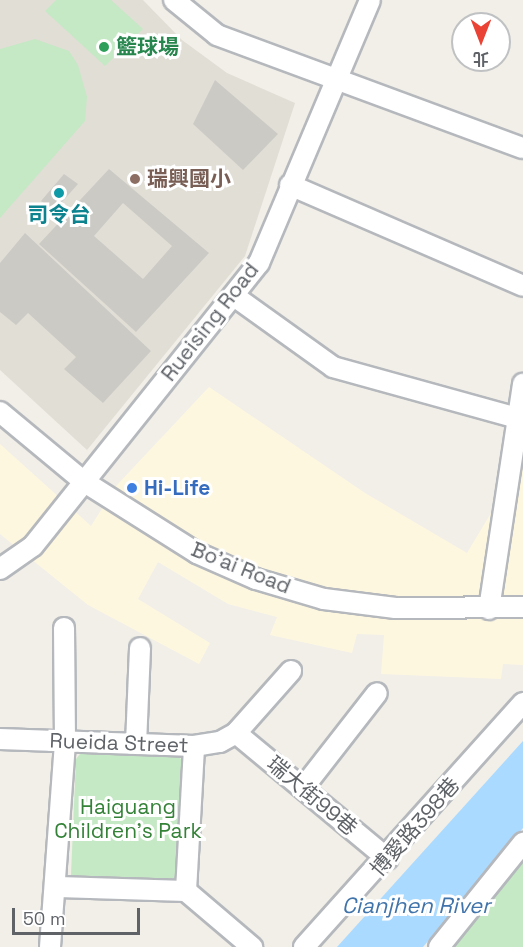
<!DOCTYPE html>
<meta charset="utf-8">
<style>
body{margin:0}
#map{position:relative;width:523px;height:947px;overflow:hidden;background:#f1efe8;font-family:"Space Grotesk","Noto Sans TC",sans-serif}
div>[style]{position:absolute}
.commercial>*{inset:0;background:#fef7e0}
.education>*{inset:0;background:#e1ded6}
.green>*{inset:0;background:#c5e8c5}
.water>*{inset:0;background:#aadaff}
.building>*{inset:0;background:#cccac5}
.roads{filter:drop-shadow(2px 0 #b5b8bc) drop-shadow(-2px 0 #b5b8bc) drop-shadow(0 2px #b5b8bc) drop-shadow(0 -2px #b5b8bc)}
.minor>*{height:20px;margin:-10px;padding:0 10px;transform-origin:10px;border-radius:10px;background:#fff}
.dots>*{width:16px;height:16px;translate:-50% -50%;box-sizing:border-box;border:3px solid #fff;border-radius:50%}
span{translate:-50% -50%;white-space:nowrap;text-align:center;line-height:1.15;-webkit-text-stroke:6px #fff;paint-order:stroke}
.leisure-label{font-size:21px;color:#27864d;font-weight:700}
.left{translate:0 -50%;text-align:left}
.education-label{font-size:21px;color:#785e54;font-weight:700}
.culture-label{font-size:21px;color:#0d838f;font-weight:700}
.street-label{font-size:21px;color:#5f6368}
.shop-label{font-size:21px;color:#366cbe;font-weight:700}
.park-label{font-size:21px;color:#348238}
.water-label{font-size:22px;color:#4174aa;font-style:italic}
.north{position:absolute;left:451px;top:12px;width:60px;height:60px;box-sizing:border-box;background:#fff;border:2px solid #bfc1c3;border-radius:50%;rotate:180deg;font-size:16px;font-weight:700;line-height:24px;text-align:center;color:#5f6368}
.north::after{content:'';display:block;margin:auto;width:21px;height:27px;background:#ea4335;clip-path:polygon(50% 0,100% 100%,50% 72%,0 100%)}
.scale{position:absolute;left:12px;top:908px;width:128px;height:27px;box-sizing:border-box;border:3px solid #5f6368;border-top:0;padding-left:8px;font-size:18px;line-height:21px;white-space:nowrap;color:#5f6368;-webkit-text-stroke:4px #fff;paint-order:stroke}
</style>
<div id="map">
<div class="commercial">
<i style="clip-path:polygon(209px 387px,365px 493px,467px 553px,523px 460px,523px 665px,503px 664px,501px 679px,381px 674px,384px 635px,357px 634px,352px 653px,270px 635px,277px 617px,228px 604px,158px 562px,138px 599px,210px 643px,199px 664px,88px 605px,0 534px,0 444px,91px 526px,117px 485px)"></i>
</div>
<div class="education">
<i style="clip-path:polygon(0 0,143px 0,182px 40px,227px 73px,295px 103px,245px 256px,87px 450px,0 370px)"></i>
</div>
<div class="green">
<i style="clip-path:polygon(56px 0,111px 0,143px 29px,105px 66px,45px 11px)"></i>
<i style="clip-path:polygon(35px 39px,69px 51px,78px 65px,87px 97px,85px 121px,0 218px,0 49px)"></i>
<i style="clip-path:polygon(84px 749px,175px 753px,186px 764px,178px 879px,168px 885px,83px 882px,71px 875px,76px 759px)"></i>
<i style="clip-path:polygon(523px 854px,523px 947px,446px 947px)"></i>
</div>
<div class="water">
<i style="clip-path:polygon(523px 741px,523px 828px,423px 947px,337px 947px)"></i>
</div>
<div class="building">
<i style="clip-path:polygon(215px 80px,278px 134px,243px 170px,193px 124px)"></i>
<i style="clip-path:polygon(evenodd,109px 169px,209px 253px,136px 332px,39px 244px,109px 169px,123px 203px,172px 246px,143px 279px,94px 236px,123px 203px)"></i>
<i style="clip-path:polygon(64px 174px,78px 184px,54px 211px,41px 201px)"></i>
<i style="clip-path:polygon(25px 233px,151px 351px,103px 403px,64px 369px,76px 357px,28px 313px,16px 325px,0 312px,0 263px)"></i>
</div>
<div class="roads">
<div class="minor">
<i style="left:174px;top:0;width:55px;rotate:39.1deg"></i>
<i style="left:217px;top:35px;width:326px;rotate:20.3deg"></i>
<i style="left:290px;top:185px;width:254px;rotate:23.4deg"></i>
<i style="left:234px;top:296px;width:122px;rotate:35.6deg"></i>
<i style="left:333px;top:367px;width:191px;rotate:15.5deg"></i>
<i style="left:0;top:412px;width:108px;rotate:39.7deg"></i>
<i style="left:83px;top:481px;width:135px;rotate:32.3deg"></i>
<i style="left:197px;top:553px;width:64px;rotate:23.8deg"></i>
<i style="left:256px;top:579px;width:71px;rotate:16.4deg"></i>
<i style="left:324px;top:599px;width:72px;rotate:7.2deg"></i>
<i style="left:395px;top:608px;width:128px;rotate:-0.4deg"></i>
<i style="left:0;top:569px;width:40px;rotate:-34.9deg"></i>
<i style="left:33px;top:546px;width:362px;rotate:-51.4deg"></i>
<i style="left:259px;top:263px;width:285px;rotate:-67.1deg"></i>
<i style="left:489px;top:609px;width:228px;rotate:-81.4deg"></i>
<i style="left:236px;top:733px;width:197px;rotate:39.7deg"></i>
<i style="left:0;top:739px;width:194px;rotate:2.1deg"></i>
<i style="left:194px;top:746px;width:26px;rotate:-9deg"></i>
<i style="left:220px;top:742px;width:18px;rotate:-29deg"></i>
<i style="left:236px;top:733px;width:83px;rotate:-48.4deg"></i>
<i style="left:136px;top:744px;width:96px;rotate:-87.6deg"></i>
<i style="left:303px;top:788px;width:120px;rotate:-52.1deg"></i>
<i style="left:58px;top:887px;width:128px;rotate:1.8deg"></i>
<i style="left:186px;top:891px;width:87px;rotate:40.3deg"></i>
<i style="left:186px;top:891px;width:145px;rotate:-86.8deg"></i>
<i style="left:50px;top:947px;width:207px;rotate:-85.8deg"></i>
<i style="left:65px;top:741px;width:113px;rotate:-90.5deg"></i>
<i style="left:304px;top:947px;width:328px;rotate:-48.1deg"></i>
<i style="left:439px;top:947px;width:134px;rotate:-51.1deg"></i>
</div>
</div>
<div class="dots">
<i style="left:104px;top:47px;background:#2e9e5b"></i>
<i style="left:135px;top:179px;background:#8d6e63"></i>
<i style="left:59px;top:193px;background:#0f9aa8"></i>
<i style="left:132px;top:488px;background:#3f7fe0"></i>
</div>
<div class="leisure-label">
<span class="left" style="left:116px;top:47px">籃球場</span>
</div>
<div class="education-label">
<span class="left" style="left:147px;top:179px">瑞興國小</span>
</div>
<div class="culture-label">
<span style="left:59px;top:215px">司令台</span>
</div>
<div class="street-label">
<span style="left:210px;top:322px;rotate:-52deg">Rueising Road</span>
<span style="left:241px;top:568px;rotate:22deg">Bo'ai Road</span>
<span style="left:119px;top:743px;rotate:2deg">Rueida Street</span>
<span style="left:312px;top:796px;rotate:40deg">瑞大街99巷</span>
<span style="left:415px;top:827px;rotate:-49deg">博愛路398巷</span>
</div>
<div class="shop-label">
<span class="left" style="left:144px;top:488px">Hi-Life</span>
</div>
<div class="park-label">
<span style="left:128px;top:819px">Haiguang<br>Children's Park</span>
</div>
<div class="water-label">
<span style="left:416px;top:906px">Cianjhen River</span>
</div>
<div class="north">北</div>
<div class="scale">50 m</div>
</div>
